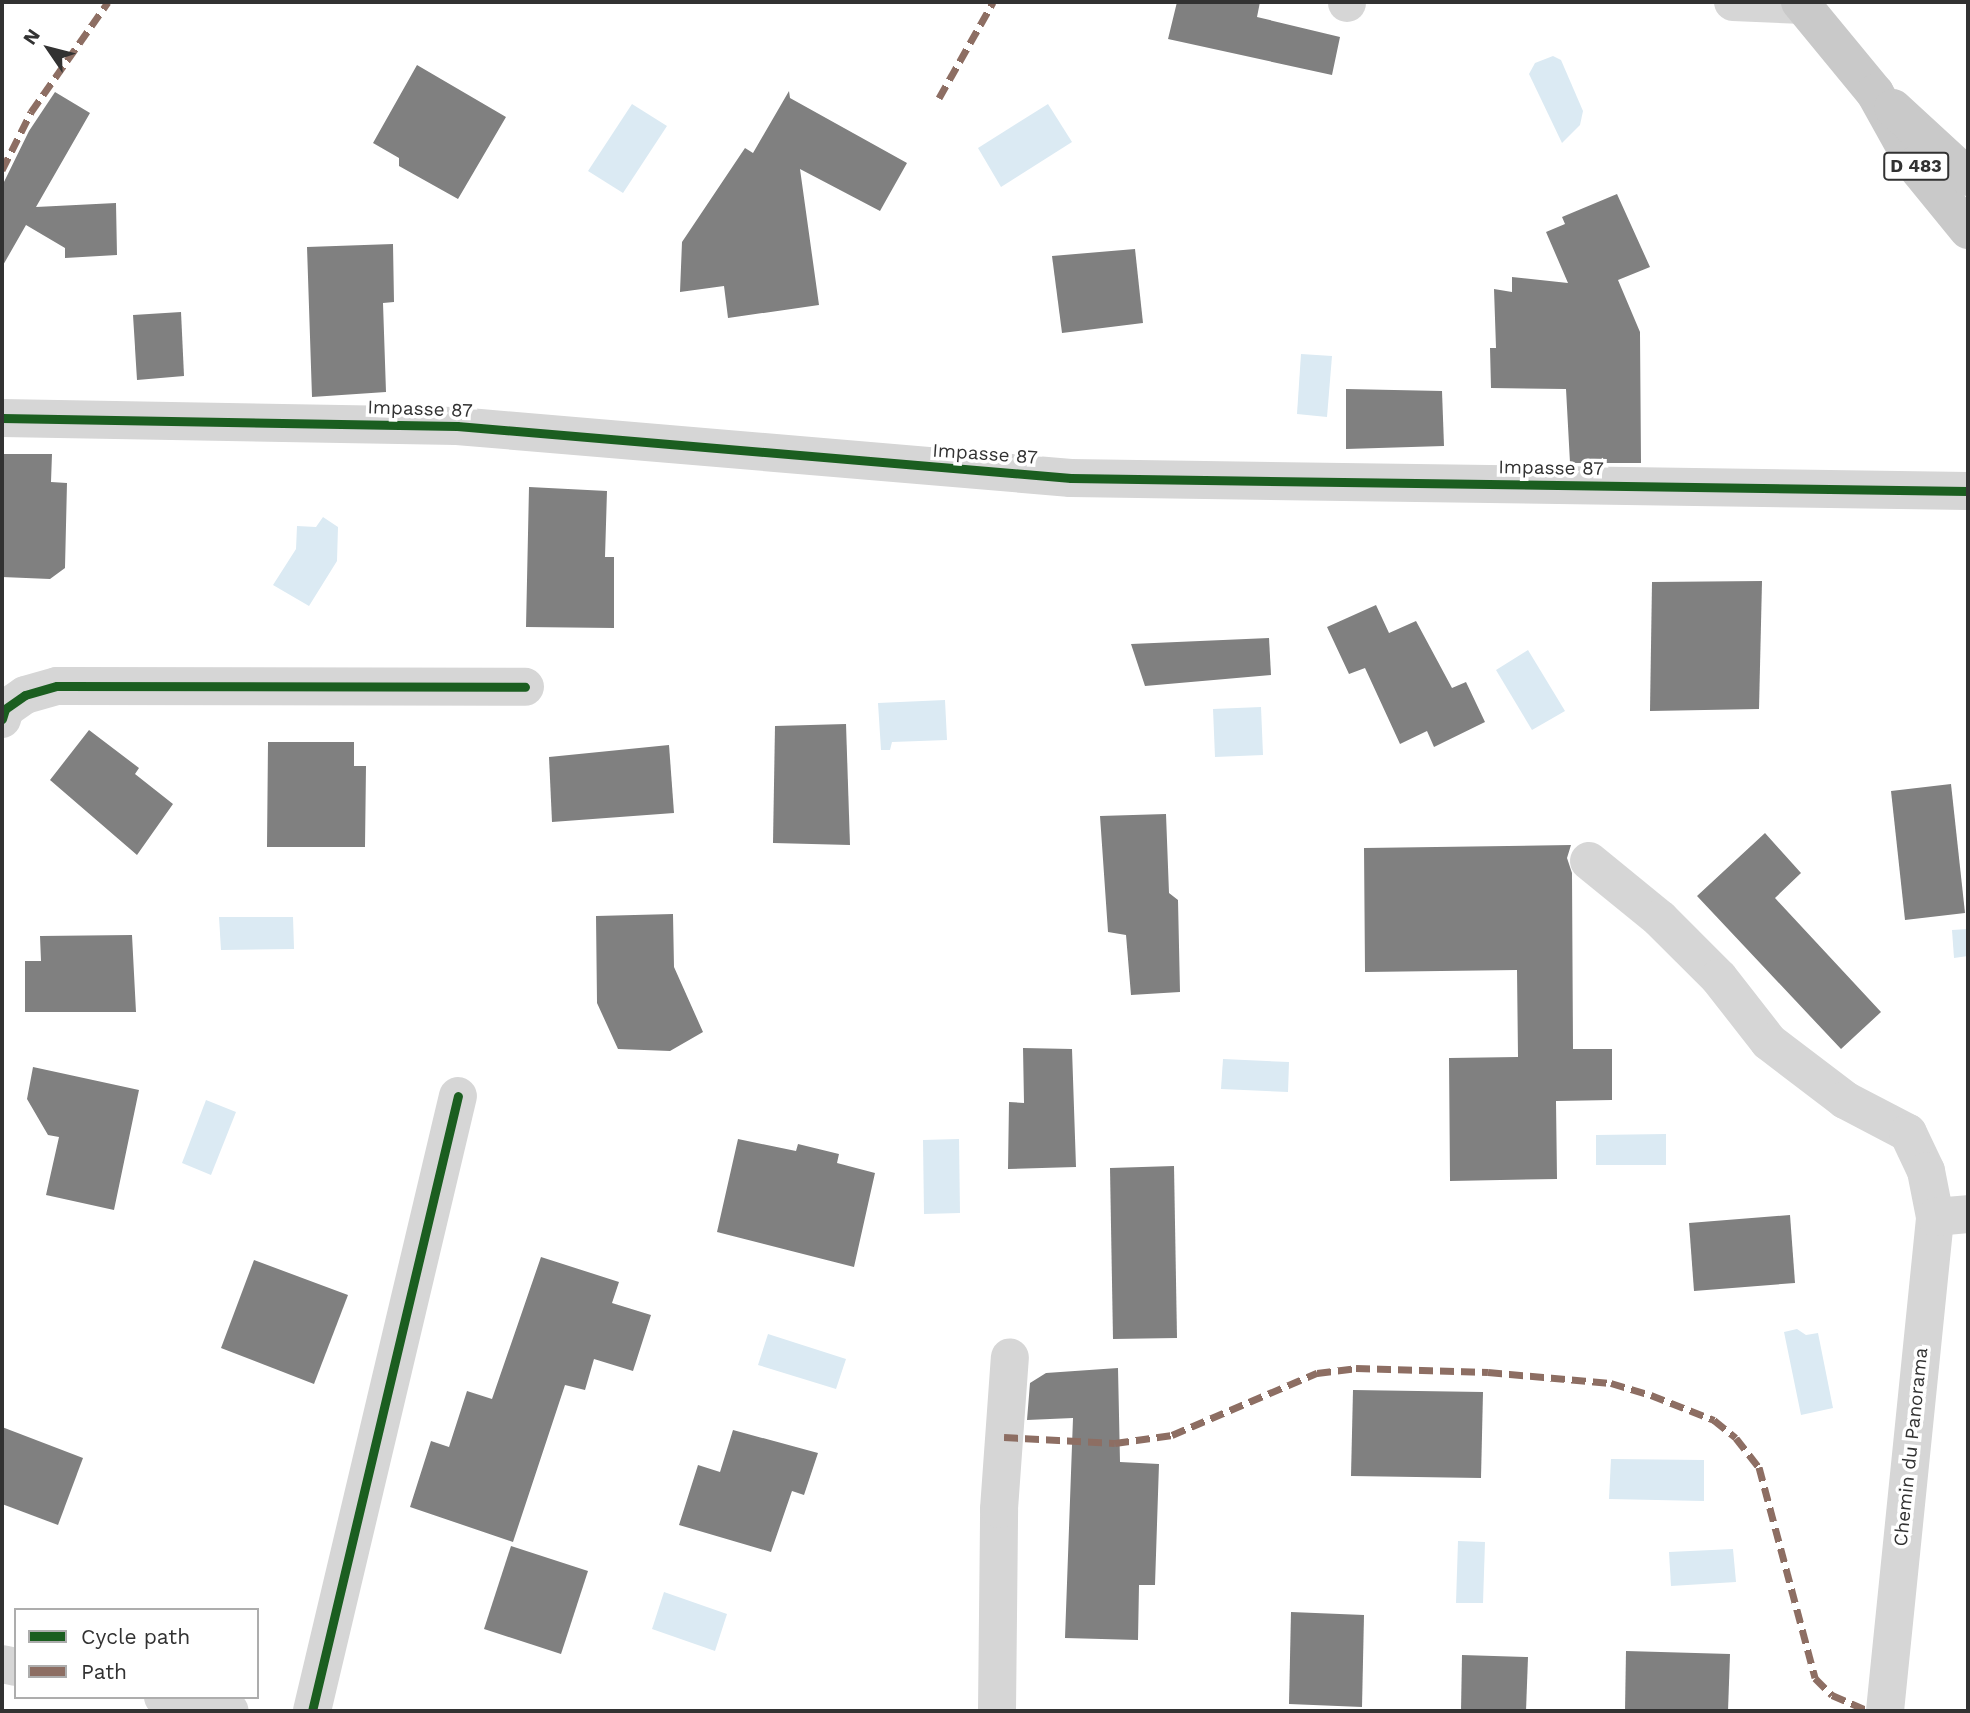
<!DOCTYPE html>
<style>
body{margin:0}
#map{position:relative;width:1970px;height:1713px;overflow:hidden;background:#fff;font-family:"Work Sans",sans-serif}
div>[style]{position:absolute}
.water>*{inset:0;background:#dbeaf3}
.building>*{inset:0;background:#808080}
.minor>*{height:38px;margin:-19px;padding:0 19px;transform-origin:19px;border-radius:19px;background:#d6d6d6}
.major>*{height:38px;margin:-19px;padding:0 19px;transform-origin:19px;border-radius:19px;background:#c9c9c9}
.quiet>*{height:7px;margin-top:-3.5px;transform-origin:0;background:repeating-linear-gradient(90deg,#8d6e63 0 14px,transparent 0 21px)}
.cycleway>*{height:9px;margin:-4.5px;padding:0 4.5px;transform-origin:4.5px;border-radius:4.5px;background:#1b5e20}
span{translate:-50% -50%;white-space:nowrap;text-align:center;line-height:1.15;-webkit-text-stroke:7px #fff;paint-order:stroke}
.shield-label span{padding:2px 5px;background:#fff;border:2px solid;border-radius:5px;-webkit-text-stroke-width:0}
.shield-label{font-size:18px;color:#323232;font-weight:700}
.street-label{font-size:19px;color:#323232}
.frame{position:absolute;inset:0;border:4px solid #323232;pointer-events:none}
.legend{position:absolute;left:14px;top:1608px;width:245px;height:91px;box-sizing:border-box;background:#fff;border:2px solid #adadad;margin:0;padding:9px 12px;list-style:none;font-size:21px;color:#323232}
.legend li{display:flex;align-items:center;gap:14px;height:35px}
.legend b{width:35px;border:2px solid #adadad}
.north{position:absolute;left:14px;top:14px;width:70px;height:70px;-webkit-text-stroke:5px #fff;paint-order:stroke;rotate:305deg;font-size:19px;font-weight:700;line-height:28px;text-align:center;color:#323232}
.north::after{content:'';display:block;margin:auto;width:24px;height:32px;background:#323232;clip-path:polygon(50% 0,100% 100%,50% 72%,0 100%)}
</style>
<div id="map">
<div class="water">
<i style="clip-path:polygon(1553px 56px,1561px 60px,1583px 111px,1580px 125px,1562px 143px,1529px 74px,1535px 63px)"></i>
<i style="clip-path:polygon(632px 104px,667px 126px,623px 193px,588px 171px)"></i>
<i style="clip-path:polygon(1048px 104px,1072px 142px,1001px 187px,978px 148px)"></i>
<i style="clip-path:polygon(1301px 354px,1332px 356px,1327px 417px,1297px 414px)"></i>
<i style="clip-path:polygon(323px 517px,338px 527px,337px 561px,309px 606px,273px 585px,296px 549px,297px 526px,316px 527px)"></i>
<i style="clip-path:polygon(1528px 650px,1565px 711px,1532px 730px,1496px 670px)"></i>
<i style="clip-path:polygon(945px 700px,947px 740px,892px 742px,890px 750px,881px 750px,878px 703px)"></i>
<i style="clip-path:polygon(1261px 707px,1263px 755px,1215px 757px,1213px 709px)"></i>
<i style="clip-path:polygon(219px 917px,293px 917px,294px 949px,221px 950px)"></i>
<i style="clip-path:polygon(1968px 929px,1968px 956px,1954px 958px,1952px 930px)"></i>
<i style="clip-path:polygon(1223px 1059px,1289px 1062px,1288px 1092px,1221px 1089px)"></i>
<i style="clip-path:polygon(206px 1100px,236px 1112px,211px 1175px,182px 1163px)"></i>
<i style="clip-path:polygon(1666px 1134px,1666px 1165px,1596px 1165px,1596px 1135px)"></i>
<i style="clip-path:polygon(959px 1139px,960px 1213px,924px 1214px,923px 1140px)"></i>
<i style="clip-path:polygon(1797px 1329px,1806px 1335px,1818px 1333px,1833px 1408px,1801px 1415px,1784px 1332px)"></i>
<i style="clip-path:polygon(768px 1334px,846px 1359px,836px 1389px,758px 1365px)"></i>
<i style="clip-path:polygon(1611px 1459px,1704px 1460px,1704px 1501px,1609px 1499px)"></i>
<i style="clip-path:polygon(1458px 1541px,1485px 1542px,1483px 1603px,1456px 1603px)"></i>
<i style="clip-path:polygon(1733px 1549px,1736px 1582px,1671px 1586px,1669px 1552px)"></i>
<i style="clip-path:polygon(664px 1592px,727px 1614px,715px 1651px,652px 1629px)"></i>
</div>
<div class="building">
<i style="clip-path:polygon(1177px 2px,1260px 2px,1257px 17px,1340px 37px,1332px 75px,1168px 39px)"></i>
<i style="clip-path:polygon(417px 65px,506px 117px,458px 199px,399px 166px,399px 158px,373px 143px)"></i>
<i style="clip-path:polygon(789px 91px,790px 98px,907px 163px,880px 211px,800px 169px,819px 305px,728px 318px,724px 286px,680px 292px,682px 242px,745px 148px,753px 153px)"></i>
<i style="clip-path:polygon(55px 92px,90px 113px,36px 207px,116px 203px,117px 255px,65px 258px,65px 248px,26px 225px,2px 267px,2px 186px,29px 131px)"></i>
<i style="clip-path:polygon(1617px 194px,1650px 267px,1618px 280px,1640px 332px,1641px 463px,1570px 463px,1566px 389px,1491px 388px,1490px 348px,1496px 348px,1494px 289px,1512px 292px,1512px 277px,1568px 283px,1546px 232px,1565px 224px,1562px 217px)"></i>
<i style="clip-path:polygon(393px 244px,394px 302px,383px 303px,386px 392px,312px 397px,307px 247px)"></i>
<i style="clip-path:polygon(1135px 249px,1143px 323px,1062px 333px,1052px 256px)"></i>
<i style="clip-path:polygon(181px 312px,184px 376px,137px 380px,133px 315px)"></i>
<i style="clip-path:polygon(1346px 389px,1442px 391px,1444px 446px,1346px 449px)"></i>
<i style="clip-path:polygon(2px 454px,52px 454px,51px 482px,67px 483px,65px 568px,50px 579px,2px 577px)"></i>
<i style="clip-path:polygon(529px 487px,607px 491px,605px 557px,614px 557px,614px 628px,526px 627px)"></i>
<i style="clip-path:polygon(1762px 581px,1759px 709px,1650px 711px,1652px 582px)"></i>
<i style="clip-path:polygon(1376px 605px,1389px 633px,1416px 621px,1452px 688px,1466px 682px,1485px 722px,1434px 747px,1427px 731px,1400px 744px,1365px 668px,1349px 674px,1327px 627px)"></i>
<i style="clip-path:polygon(1269px 638px,1271px 675px,1145px 686px,1131px 644px)"></i>
<i style="clip-path:polygon(846px 724px,850px 845px,773px 843px,775px 726px)"></i>
<i style="clip-path:polygon(89px 730px,139px 768px,135px 774px,173px 804px,137px 855px,50px 780px)"></i>
<i style="clip-path:polygon(268px 742px,354px 742px,354px 766px,366px 766px,365px 847px,267px 847px)"></i>
<i style="clip-path:polygon(669px 745px,674px 813px,552px 822px,549px 757px)"></i>
<i style="clip-path:polygon(1951px 784px,1965px 913px,1905px 920px,1891px 791px)"></i>
<i style="clip-path:polygon(1166px 814px,1169px 893px,1178px 900px,1180px 992px,1131px 995px,1126px 935px,1108px 932px,1100px 816px)"></i>
<i style="clip-path:polygon(1765px 833px,1801px 873px,1775px 898px,1881px 1012px,1841px 1049px,1697px 896px)"></i>
<i style="clip-path:polygon(1571px 845px,1567px 858px,1572px 873px,1573px 1049px,1612px 1049px,1612px 1100px,1556px 1101px,1557px 1179px,1450px 1181px,1449px 1058px,1518px 1057px,1517px 970px,1365px 972px,1364px 848px)"></i>
<i style="clip-path:polygon(673px 914px,674px 967px,703px 1032px,670px 1051px,618px 1049px,597px 1003px,596px 916px)"></i>
<i style="clip-path:polygon(132px 935px,136px 1012px,25px 1012px,25px 961px,41px 961px,40px 936px)"></i>
<i style="clip-path:polygon(1023px 1048px,1072px 1049px,1076px 1167px,1008px 1169px,1009px 1102px,1024px 1103px)"></i>
<i style="clip-path:polygon(33px 1067px,139px 1090px,114px 1210px,46px 1195px,59px 1137px,48px 1135px,27px 1099px)"></i>
<i style="clip-path:polygon(738px 1139px,796px 1151px,798px 1144px,839px 1154px,837px 1163px,875px 1173px,854px 1267px,717px 1232px)"></i>
<i style="clip-path:polygon(1174px 1166px,1177px 1338px,1113px 1339px,1110px 1168px)"></i>
<i style="clip-path:polygon(1790px 1215px,1795px 1283px,1694px 1291px,1689px 1223px)"></i>
<i style="clip-path:polygon(541px 1257px,619px 1282px,612px 1303px,651px 1315px,633px 1371px,594px 1359px,585px 1390px,565px 1385px,513px 1542px,410px 1507px,431px 1441px,449px 1447px,467px 1391px,492px 1399px)"></i>
<i style="clip-path:polygon(254px 1260px,348px 1295px,314px 1384px,221px 1348px)"></i>
<i style="clip-path:polygon(1118px 1368px,1120px 1462px,1159px 1464px,1155px 1585px,1139px 1585px,1138px 1640px,1065px 1638px,1073px 1418px,1027px 1420px,1030px 1383px,1046px 1373px)"></i>
<i style="clip-path:polygon(1353px 1390px,1483px 1392px,1481px 1478px,1351px 1476px)"></i>
<i style="clip-path:polygon(2px 1427px,83px 1458px,58px 1525px,2px 1504px)"></i>
<i style="clip-path:polygon(733px 1430px,818px 1453px,804px 1495px,792px 1491px,771px 1552px,679px 1525px,698px 1465px,720px 1472px)"></i>
<i style="clip-path:polygon(511px 1546px,588px 1571px,561px 1654px,484px 1629px)"></i>
<i style="clip-path:polygon(1291px 1612px,1364px 1615px,1362px 1707px,1289px 1704px)"></i>
<i style="clip-path:polygon(1626px 1651px,1730px 1654px,1728px 1711px,1625px 1711px)"></i>
<i style="clip-path:polygon(1462px 1655px,1528px 1657px,1526px 1711px,1461px 1711px)"></i>
</div>
<div class="minor">
<i style="left:1347px;top:2px;width:1px;rotate:90deg"></i>
<i style="left:1733px;top:2px;width:70px;rotate:2.5deg"></i>
<i style="left:2px;top:418px;width:455px;rotate:1deg"></i>
<i style="left:457px;top:426px;width:616px;rotate:4.84deg"></i>
<i style="left:1071px;top:478px;width:897px;rotate:0.83deg"></i>
<i style="left:2px;top:719px;width:10px;rotate:-73deg"></i>
<i style="left:5px;top:709px;width:24px;rotate:-35deg"></i>
<i style="left:25px;top:695px;width:33px;rotate:-16deg"></i>
<i style="left:57px;top:686px;width:468px;rotate:0.1deg"></i>
<i style="left:1589px;top:861px;width:92px;rotate:39.2deg"></i>
<i style="left:1660px;top:919px;width:83px;rotate:45deg"></i>
<i style="left:1719px;top:978px;width:81px;rotate:52deg"></i>
<i style="left:1769px;top:1042px;width:96px;rotate:37.3deg"></i>
<i style="left:1845px;top:1100px;width:71px;rotate:27.6deg"></i>
<i style="left:1908px;top:1133px;width:42px;rotate:64.7deg"></i>
<i style="left:1926px;top:1171px;width:47px;rotate:78.9deg"></i>
<i style="left:2px;top:1664px;width:14px;rotate:12deg"></i>
<i style="left:163px;top:1697px;width:68px;rotate:11.8deg"></i>
<i style="left:312px;top:1711px;width:632px;rotate:-76.65deg"></i>
<i style="left:997px;top:1711px;width:202px;rotate:-89.4deg"></i>
<i style="left:999px;top:1509px;width:152px;rotate:-85.9deg"></i>
<i style="left:1885px;top:1711px;width:497px;rotate:-84.2deg"></i>
<i style="left:1935px;top:1217px;width:33px;rotate:-5deg"></i>
</div>
<div class="major">
<i style="left:1800px;top:2px;width:118px;rotate:50.5deg"></i>
<i style="left:1875px;top:93px;width:82px;rotate:60.9deg"></i>
<i style="left:1915px;top:165px;width:84px;rotate:50.8deg"></i>
<i style="left:1893px;top:108px;width:102px;rotate:42.6deg"></i>
</div>
<div class="quiet">
<i style="left:939px;top:98px;width:110px;rotate:-60.6deg"></i>
<i style="left:2px;top:170px;width:65px;rotate:-63.4deg"></i>
<i style="left:31px;top:112px;width:134px;rotate:-55deg"></i>
<i style="left:1004px;top:1437px;width:111px;rotate:3.1deg"></i>
<i style="left:1115px;top:1443px;width:58px;rotate:-8deg"></i>
<i style="left:1172px;top:1435px;width:158px;rotate:-23.2deg"></i>
<i style="left:1317px;top:1373px;width:39px;rotate:-7deg"></i>
<i style="left:1356px;top:1368px;width:132px;rotate:1.7deg"></i>
<i style="left:1488px;top:1372px;width:123px;rotate:5.1deg"></i>
<i style="left:1611px;top:1383px;width:42px;rotate:16.7deg"></i>
<i style="left:1651px;top:1395px;width:68px;rotate:21.6deg"></i>
<i style="left:1714px;top:1420px;width:28px;rotate:39deg"></i>
<i style="left:1736px;top:1438px;width:37px;rotate:52deg"></i>
<i style="left:1759px;top:1467px;width:218px;rotate:75.1deg"></i>
<i style="left:1815px;top:1678px;width:24px;rotate:45deg"></i>
<i style="left:1832px;top:1695px;width:40px;rotate:23.4deg"></i>
</div>
<div class="cycleway">
<i style="left:2px;top:418px;width:455px;rotate:1deg"></i>
<i style="left:457px;top:426px;width:616px;rotate:4.84deg"></i>
<i style="left:1071px;top:478px;width:897px;rotate:0.83deg"></i>
<i style="left:2px;top:719px;width:10px;rotate:-73deg"></i>
<i style="left:5px;top:709px;width:24px;rotate:-35deg"></i>
<i style="left:25px;top:695px;width:33px;rotate:-16deg"></i>
<i style="left:57px;top:686px;width:468px;rotate:0.1deg"></i>
<i style="left:312px;top:1711px;width:632px;rotate:-76.65deg"></i>
</div>
<div class="shield-label">
<span style="left:1916px;top:166px">D 483</span>
</div>
<div class="street-label">
<span style="left:420px;top:409px;rotate:2deg">Impasse 87</span>
<span style="left:985px;top:454px;rotate:4deg">Impasse 87</span>
<span style="left:1551px;top:468px;rotate:1deg">Impasse 87</span>
<span style="left:1911px;top:1447px;rotate:-84deg">Chemin du Panorama</span>
</div>
<div class="frame"></div>
<ul class="legend">
<li><b style="height:9px;background:#1b5e20"></b>Cycle path</li>
<li><b style="height:9px;background:#8d6e63"></b>Path</li>
</ul>
<div class="north">N</div>
</div>
